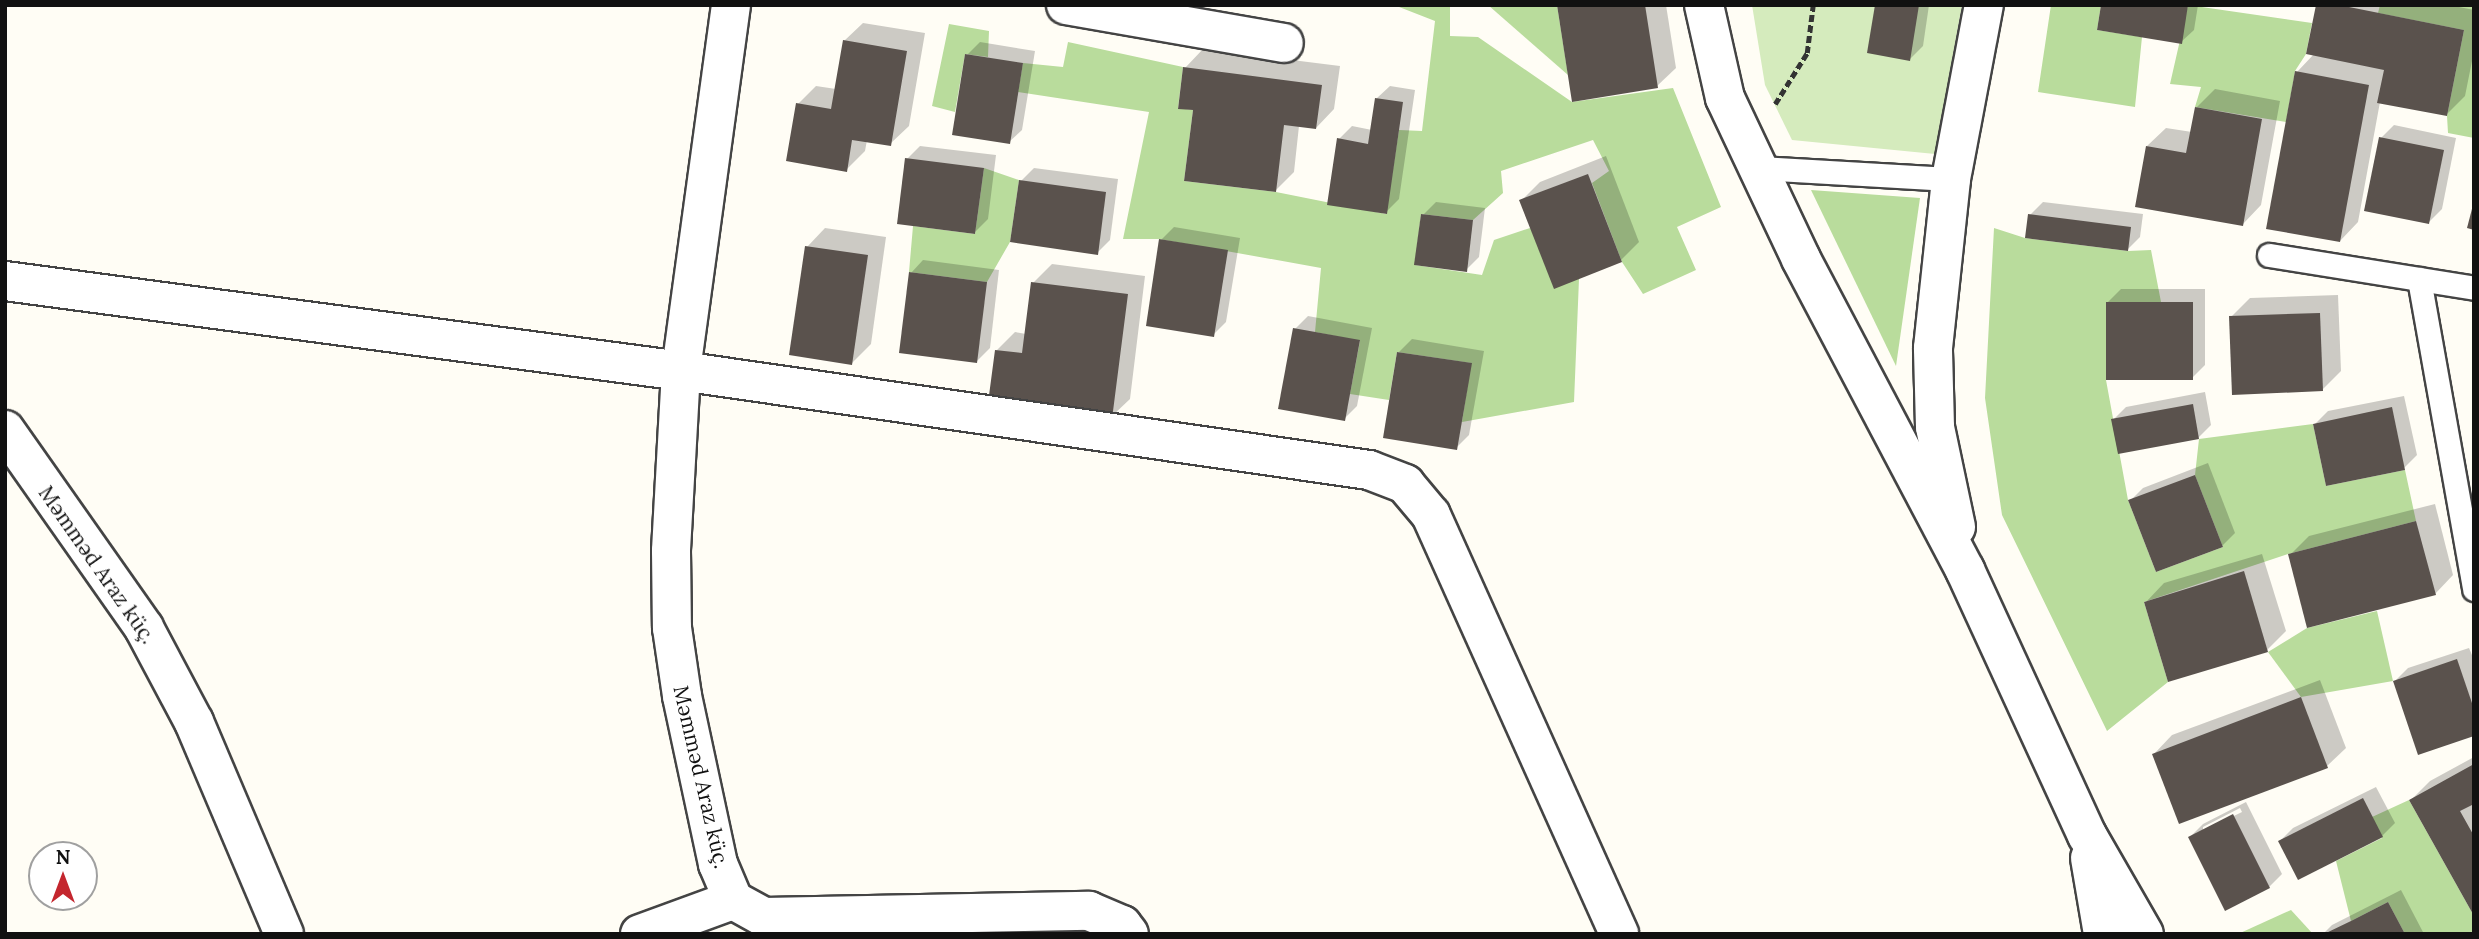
<!DOCTYPE html>
<meta charset="utf-8">
<style>
body{margin:0}
#map{position:relative;width:2479px;height:939px;overflow:hidden;background:#fffdf5;font-family:Lora,serif}
div>[style]{position:absolute}
.green>*{inset:0;background:#d5ebbd}
.forest>*{inset:0;background:#b9dc9c}
.shadow>*{inset:0;background:#0003}
.building>*{inset:0;background:#5a524d}
.path>*{height:4.5px;margin-top:-2.25px;transform-origin:0;background:repeating-linear-gradient(90deg,#333 0 7px,transparent 0 10.5px)}
.roads{filter:drop-shadow(2px 0 #444) drop-shadow(-2px 0 #444) drop-shadow(0 2px #444) drop-shadow(0 -2px #444)}
.service>*{height:23px;margin:-11.5px;padding:0 11.5px;transform-origin:11.5px;border-radius:11.5px;background:#fff}
.minor>*{height:38px;margin:-19px;padding:0 19px;transform-origin:19px;border-radius:19px;background:#fff}
span{translate:-50% -50%;white-space:nowrap;text-align:center;line-height:1.15;-webkit-text-stroke:7px #fff;paint-order:stroke}
.street-label{font-size:21px;color:#111}
.frame{position:absolute;inset:0;border:7px solid #111;pointer-events:none}
.north{position:absolute;left:28px;top:841px;width:70px;height:70px;box-sizing:border-box;background:#fff;border:2px solid #a0a0a0;border-radius:50%;rotate:0deg;font-size:19px;font-weight:700;line-height:28px;text-align:center;color:#111}
.north::after{content:'';display:block;margin:auto;width:24px;height:32px;background:#c4262e;clip-path:polygon(50% 0,100% 100%,50% 72%,0 100%)}
</style>
<div id="map">
<div class="green">
<i style="clip-path:polygon(1752px 5px,1962px 5px,1935px 154px,1792px 140px,1765px 85px)"></i>
</div>
<div class="forest">
<i style="clip-path:polygon(1394px 5px,1450px 5px,1450px 36px,1478px 37px,1572px 102px,1673px 88px,1721px 207px,1677px 227px,1696px 270px,1643px 294px,1622px 262px,1592px 183px,1609px 171px,1593px 140px,1501px 171px,1503px 193px,1473px 220px,1421px 214px,1415px 265px,1482px 275px,1494px 240px,1530px 228px,1579px 279px,1574px 402px,1462px 422px,1471px 363px,1397px 352px,1389px 400px,1350px 394px,1360px 341px,1315px 332px,1321px 268px,1159px 239px,1123px 239px,1149px 112px,1018px 92px,1023px 63px,1063px 67px,1068px 42px,1183px 67px,1178px 108px,1193px 110px,1184px 181px,1276px 192px,1386px 214px,1399px 130px,1422px 131px,1435px 21px)"></i>
<i style="clip-path:polygon(1488px 5px,1557px 5px,1568px 75px)"></i>
<i style="clip-path:polygon(2051px 5px,2101px 5px,2097px 30px,2142px 37px,2135px 107px,2038px 92px)"></i>
<i style="clip-path:polygon(2188px 5px,2312px 23px,2306px 54px,2295px 71px,2286px 122px,2195px 107px,2201px 87px,2170px 84px)"></i>
<i style="clip-path:polygon(2380px 5px,2474px 5px,2474px 138px,2448px 133px,2447px 116px,2464px 30px,2378px 13px)"></i>
<i style="clip-path:polygon(949px 24px,989px 31px,988px 57px,965px 54px,955px 112px,932px 106px)"></i>
<i style="clip-path:polygon(984px 168px,1019px 180px,1010px 242px,987px 282px,909px 272px,913px 226px,975px 234px)"></i>
<i style="clip-path:polygon(1811px 190px,1920px 198px,1896px 366px)"></i>
<i style="clip-path:polygon(1994px 228px,2025px 238px,2128px 251px,2151px 250px,2161px 302px,2107px 302px,2106px 380px,2128px 500px,2156px 572px,2223px 547px,2195px 475px,2199px 439px,2313px 424px,2326px 486px,2405px 470px,2416px 521px,2288px 554px,2144px 602px,2168px 682px,2107px 731px,2002px 515px,1985px 398px)"></i>
<i style="clip-path:polygon(2377px 611px,2393px 681px,2301px 697px,2268px 652px,2307px 628px)"></i>
<i style="clip-path:polygon(2409px 800px,2474px 916px,2474px 934px,2405px 934px,2388px 902px,2351px 921px,2336px 861px,2382px 838px,2372px 817px)"></i>
<i style="clip-path:polygon(2291px 910px,2313px 934px,2238px 934px)"></i>
</div>
<div class="shadow">
<i style="clip-path:polygon(1559px 5px,1666px 5px,1676px 68px,1657px 86px)"></i>
<i style="clip-path:polygon(1876px 5px,1929px 5px,1923px 46px,1910px 59px)"></i>
<i style="clip-path:polygon(2102px 5px,2198px 5px,2194px 30px,2181px 42px)"></i>
<i style="clip-path:polygon(2317px 5px,2449px 5px,2474px 10px,2474px 51px,2465px 96px,2446px 115px,2380px 102px,2358px 222px,2340px 241px,2297px 72px,2314px 54px)"></i>
<i style="clip-path:polygon(863px 23px,925px 33px,909px 126px,890px 144px,867px 140px,865px 151px,846px 170px,798px 104px,816px 86px,836px 89px,844px 41px)"></i>
<i style="clip-path:polygon(980px 42px,1035px 51px,1022px 130px,1009px 142px,967px 55px)"></i>
<i style="clip-path:polygon(1203px 49px,1340px 66px,1334px 109px,1316px 128px,1299px 126px,1294px 172px,1275px 191px,1195px 108px,1185px 68px)"></i>
<i style="clip-path:polygon(1390px 86px,1415px 90px,1399px 199px,1386px 212px,1339px 139px,1352px 126px,1372px 130px,1377px 98px)"></i>
<i style="clip-path:polygon(2215px 89px,2280px 101px,2261px 205px,2243px 224px,2147px 146px,2166px 128px,2192px 132px,2196px 108px)"></i>
<i style="clip-path:polygon(2394px 125px,2456px 138px,2442px 209px,2429px 222px,2381px 138px)"></i>
<i style="clip-path:polygon(920px 146px,996px 155px,988px 219px,975px 232px,907px 159px)"></i>
<i style="clip-path:polygon(1606px 156px,1639px 242px,1621px 260px,1521px 201px,1540px 182px)"></i>
<i style="clip-path:polygon(1034px 168px,1118px 179px,1110px 240px,1097px 253px,1021px 181px)"></i>
<i style="clip-path:polygon(1436px 202px,1485px 208px,1479px 257px,1466px 270px,1423px 215px)"></i>
<i style="clip-path:polygon(2043px 202px,2143px 214px,2140px 237px,2127px 250px,2030px 215px)"></i>
<i style="clip-path:polygon(1174px 227px,1240px 238px,1226px 322px,1213px 335px,1161px 240px)"></i>
<i style="clip-path:polygon(825px 228px,886px 237px,871px 344px,852px 363px,807px 247px)"></i>
<i style="clip-path:polygon(923px 260px,999px 270px,990px 348px,977px 361px,911px 273px)"></i>
<i style="clip-path:polygon(1052px 264px,1145px 276px,1130px 399px,1111px 417px,996px 351px,1015px 332px,1026px 334px,1033px 283px)"></i>
<i style="clip-path:polygon(2121px 289px,2205px 289px,2205px 365px,2192px 378px,2108px 302px)"></i>
<i style="clip-path:polygon(2338px 295px,2341px 371px,2323px 389px,2231px 317px,2250px 298px)"></i>
<i style="clip-path:polygon(1308px 316px,1372px 328px,1357px 406px,1344px 419px,1295px 329px)"></i>
<i style="clip-path:polygon(1412px 339px,1484px 351px,1469px 435px,1456px 448px,1399px 352px)"></i>
<i style="clip-path:polygon(2205px 392px,2211px 425px,2198px 438px,2113px 420px,2126px 407px)"></i>
<i style="clip-path:polygon(2404px 396px,2417px 455px,2404px 468px,2315px 424px,2328px 411px)"></i>
<i style="clip-path:polygon(2208px 463px,2235px 533px,2222px 546px,2130px 501px,2143px 488px)"></i>
<i style="clip-path:polygon(2435px 504px,2453px 575px,2435px 594px,2290px 555px,2309px 536px)"></i>
<i style="clip-path:polygon(2262px 554px,2286px 631px,2267px 650px,2146px 602px,2164px 583px)"></i>
<i style="clip-path:polygon(2469px 648px,2474px 660px,2474px 734px,2395px 681px,2408px 668px)"></i>
<i style="clip-path:polygon(2320px 680px,2346px 748px,2327px 766px,2154px 754px,2172px 735px)"></i>
<i style="clip-path:polygon(2474px 757px,2474px 912px,2411px 800px,2430px 781px)"></i>
<i style="clip-path:polygon(2376px 787px,2395px 823px,2382px 836px,2280px 841px,2293px 828px)"></i>
<i style="clip-path:polygon(evenodd,2246px 802px,2282px 874px,2269px 887px,2226px 908px,2190px 837px,2203px 824px,2246px 802px,2240px 808px,2242px 812px,2203px 831px,2203px 827px,2240px 808px)"></i>
<i style="clip-path:polygon(2401px 890px,2424px 934px,2323px 934px,2332px 925px)"></i>
</div>
<div class="building">
<i style="clip-path:polygon(1557px 5px,1645px 5px,1658px 88px,1572px 102px)"></i>
<i style="clip-path:polygon(1875px 5px,1919px 5px,1910px 61px,1867px 53px)"></i>
<i style="clip-path:polygon(2101px 5px,2188px 5px,2182px 44px,2097px 30px)"></i>
<i style="clip-path:polygon(2316px 5px,2339px 5px,2464px 30px,2447px 116px,2377px 103px,2384px 70px,2306px 54px)"></i>
<i style="clip-path:polygon(843px 40px,907px 51px,891px 146px,852px 140px,847px 172px,786px 161px,796px 103px,831px 109px)"></i>
<i style="clip-path:polygon(965px 54px,1023px 63px,1010px 144px,952px 135px)"></i>
<i style="clip-path:polygon(1183px 67px,1322px 85px,1316px 129px,1284px 125px,1276px 192px,1184px 181px,1193px 110px,1178px 109px)"></i>
<i style="clip-path:polygon(2295px 71px,2369px 85px,2340px 242px,2266px 229px)"></i>
<i style="clip-path:polygon(1375px 98px,1403px 102px,1387px 214px,1327px 205px,1337px 138px,1368px 144px)"></i>
<i style="clip-path:polygon(2195px 107px,2262px 119px,2243px 226px,2135px 207px,2146px 146px,2186px 153px)"></i>
<i style="clip-path:polygon(2379px 137px,2444px 150px,2429px 224px,2364px 211px)"></i>
<i style="clip-path:polygon(905px 158px,984px 168px,975px 234px,897px 224px)"></i>
<i style="clip-path:polygon(1588px 174px,1622px 262px,1554px 289px,1519px 200px)"></i>
<i style="clip-path:polygon(1019px 180px,1106px 192px,1098px 255px,1010px 242px)"></i>
<i style="clip-path:polygon(2473px 205px,2474px 205px,2474px 230px,2467px 228px)"></i>
<i style="clip-path:polygon(1421px 214px,1473px 220px,1467px 272px,1414px 265px)"></i>
<i style="clip-path:polygon(2028px 214px,2131px 227px,2128px 251px,2025px 238px)"></i>
<i style="clip-path:polygon(1159px 239px,1228px 250px,1214px 337px,1146px 326px)"></i>
<i style="clip-path:polygon(805px 246px,868px 255px,852px 365px,789px 355px)"></i>
<i style="clip-path:polygon(909px 272px,987px 282px,977px 363px,899px 353px)"></i>
<i style="clip-path:polygon(1031px 282px,1128px 294px,1112px 419px,988px 403px,995px 350px,1022px 353px)"></i>
<i style="clip-path:polygon(2106px 302px,2193px 302px,2193px 380px,2106px 380px)"></i>
<i style="clip-path:polygon(2320px 313px,2323px 391px,2232px 395px,2229px 316px)"></i>
<i style="clip-path:polygon(1293px 328px,1360px 340px,1345px 421px,1278px 409px)"></i>
<i style="clip-path:polygon(1397px 352px,1472px 363px,1457px 450px,1383px 438px)"></i>
<i style="clip-path:polygon(2193px 404px,2199px 439px,2118px 454px,2111px 419px)"></i>
<i style="clip-path:polygon(2392px 407px,2405px 470px,2326px 486px,2313px 424px)"></i>
<i style="clip-path:polygon(2195px 475px,2223px 547px,2156px 572px,2128px 500px)"></i>
<i style="clip-path:polygon(2416px 521px,2436px 595px,2307px 628px,2288px 554px)"></i>
<i style="clip-path:polygon(2244px 571px,2268px 652px,2168px 682px,2144px 602px)"></i>
<i style="clip-path:polygon(2457px 659px,2474px 709px,2474px 736px,2418px 755px,2393px 681px)"></i>
<i style="clip-path:polygon(2301px 697px,2328px 768px,2179px 824px,2152px 754px)"></i>
<i style="clip-path:polygon(2474px 764px,2474px 804px,2460px 811px,2474px 836px,2474px 916px,2409px 800px)"></i>
<i style="clip-path:polygon(2363px 798px,2383px 837px,2298px 880px,2278px 841px)"></i>
<i style="clip-path:polygon(2233px 814px,2270px 888px,2225px 911px,2188px 837px)"></i>
<i style="clip-path:polygon(2388px 902px,2405px 934px,2324px 934px,2351px 921px)"></i>
</div>
<div class="path">
<i style="left:1775px;top:104px;width:60px;rotate:-57.9deg"></i>
<i style="left:1807px;top:53px;width:48px;rotate:-82.9deg"></i>
</div>
<div class="roads">
<div class="service">
<i style="left:1758px;top:168px;width:193px;rotate:3.3deg"></i>
<i style="left:2269px;top:255px;width:208px;rotate:9.1deg"></i>
<i style="left:2419px;top:279px;width:315px;rotate:79.9deg"></i>
</div>
<div class="minor">
<i style="left:731px;top:5px;width:369px;rotate:97.8deg"></i>
<i style="left:681px;top:371px;width:180px;rotate:93.2deg"></i>
<i style="left:671px;top:551px;width:77px;rotate:89.3deg"></i>
<i style="left:672px;top:628px;width:69px;rotate:81.6deg"></i>
<i style="left:682px;top:696px;width:172px;rotate:77.9deg"></i>
<i style="left:718px;top:864px;width:39px;rotate:67deg"></i>
<i style="left:733px;top:900px;width:35px;rotate:29deg"></i>
<i style="left:764px;top:917px;width:325px;rotate:-1.1deg"></i>
<i style="left:1089px;top:911px;width:36px;rotate:23deg"></i>
<i style="left:1122px;top:925px;width:11px;rotate:52deg"></i>
<i style="left:1066px;top:5px;width:221px;rotate:9.9deg"></i>
<i style="left:1704px;top:5px;width:95px;rotate:77.3deg"></i>
<i style="left:1725px;top:98px;width:178px;rotate:64.7deg"></i>
<i style="left:1801px;top:259px;width:352px;rotate:62.2deg"></i>
<i style="left:1965px;top:570px;width:292px;rotate:65.3deg"></i>
<i style="left:2087px;top:835px;width:114px;rotate:60.1deg"></i>
<i style="left:5px;top:281px;width:682px;rotate:7.58deg"></i>
<i style="left:681px;top:371px;width:695px;rotate:8.19deg"></i>
<i style="left:1369px;top:470px;width:39px;rotate:21deg"></i>
<i style="left:1405px;top:484px;width:40px;rotate:50deg"></i>
<i style="left:1431px;top:515px;width:459px;rotate:65.8deg"></i>
<i style="left:5px;top:430px;width:242px;rotate:54.9deg"></i>
<i style="left:144px;top:628px;width:106px;rotate:62deg"></i>
<i style="left:194px;top:722px;width:230px;rotate:67deg"></i>
<i style="left:1956px;top:527px;width:102px;rotate:-101.9deg"></i>
<i style="left:1935px;top:427px;width:79px;rotate:-91.5deg"></i>
<i style="left:1933px;top:348px;width:170px;rotate:-83.9deg"></i>
<i style="left:1951px;top:179px;width:177px;rotate:-79.3deg"></i>
<i style="left:2090px;top:858px;width:77px;rotate:80.3deg"></i>
<i style="left:640px;top:934px;width:99px;rotate:-20.1deg"></i>
</div>
</div>
<div class="street-label">
<span style="left:97px;top:565px;rotate:55deg">Məmməd Araz küç.</span>
<span style="left:701px;top:777px;rotate:77deg">Məmməd Araz küç.</span>
</div>
<div class="frame"></div>
<div class="north">N</div>
</div>
